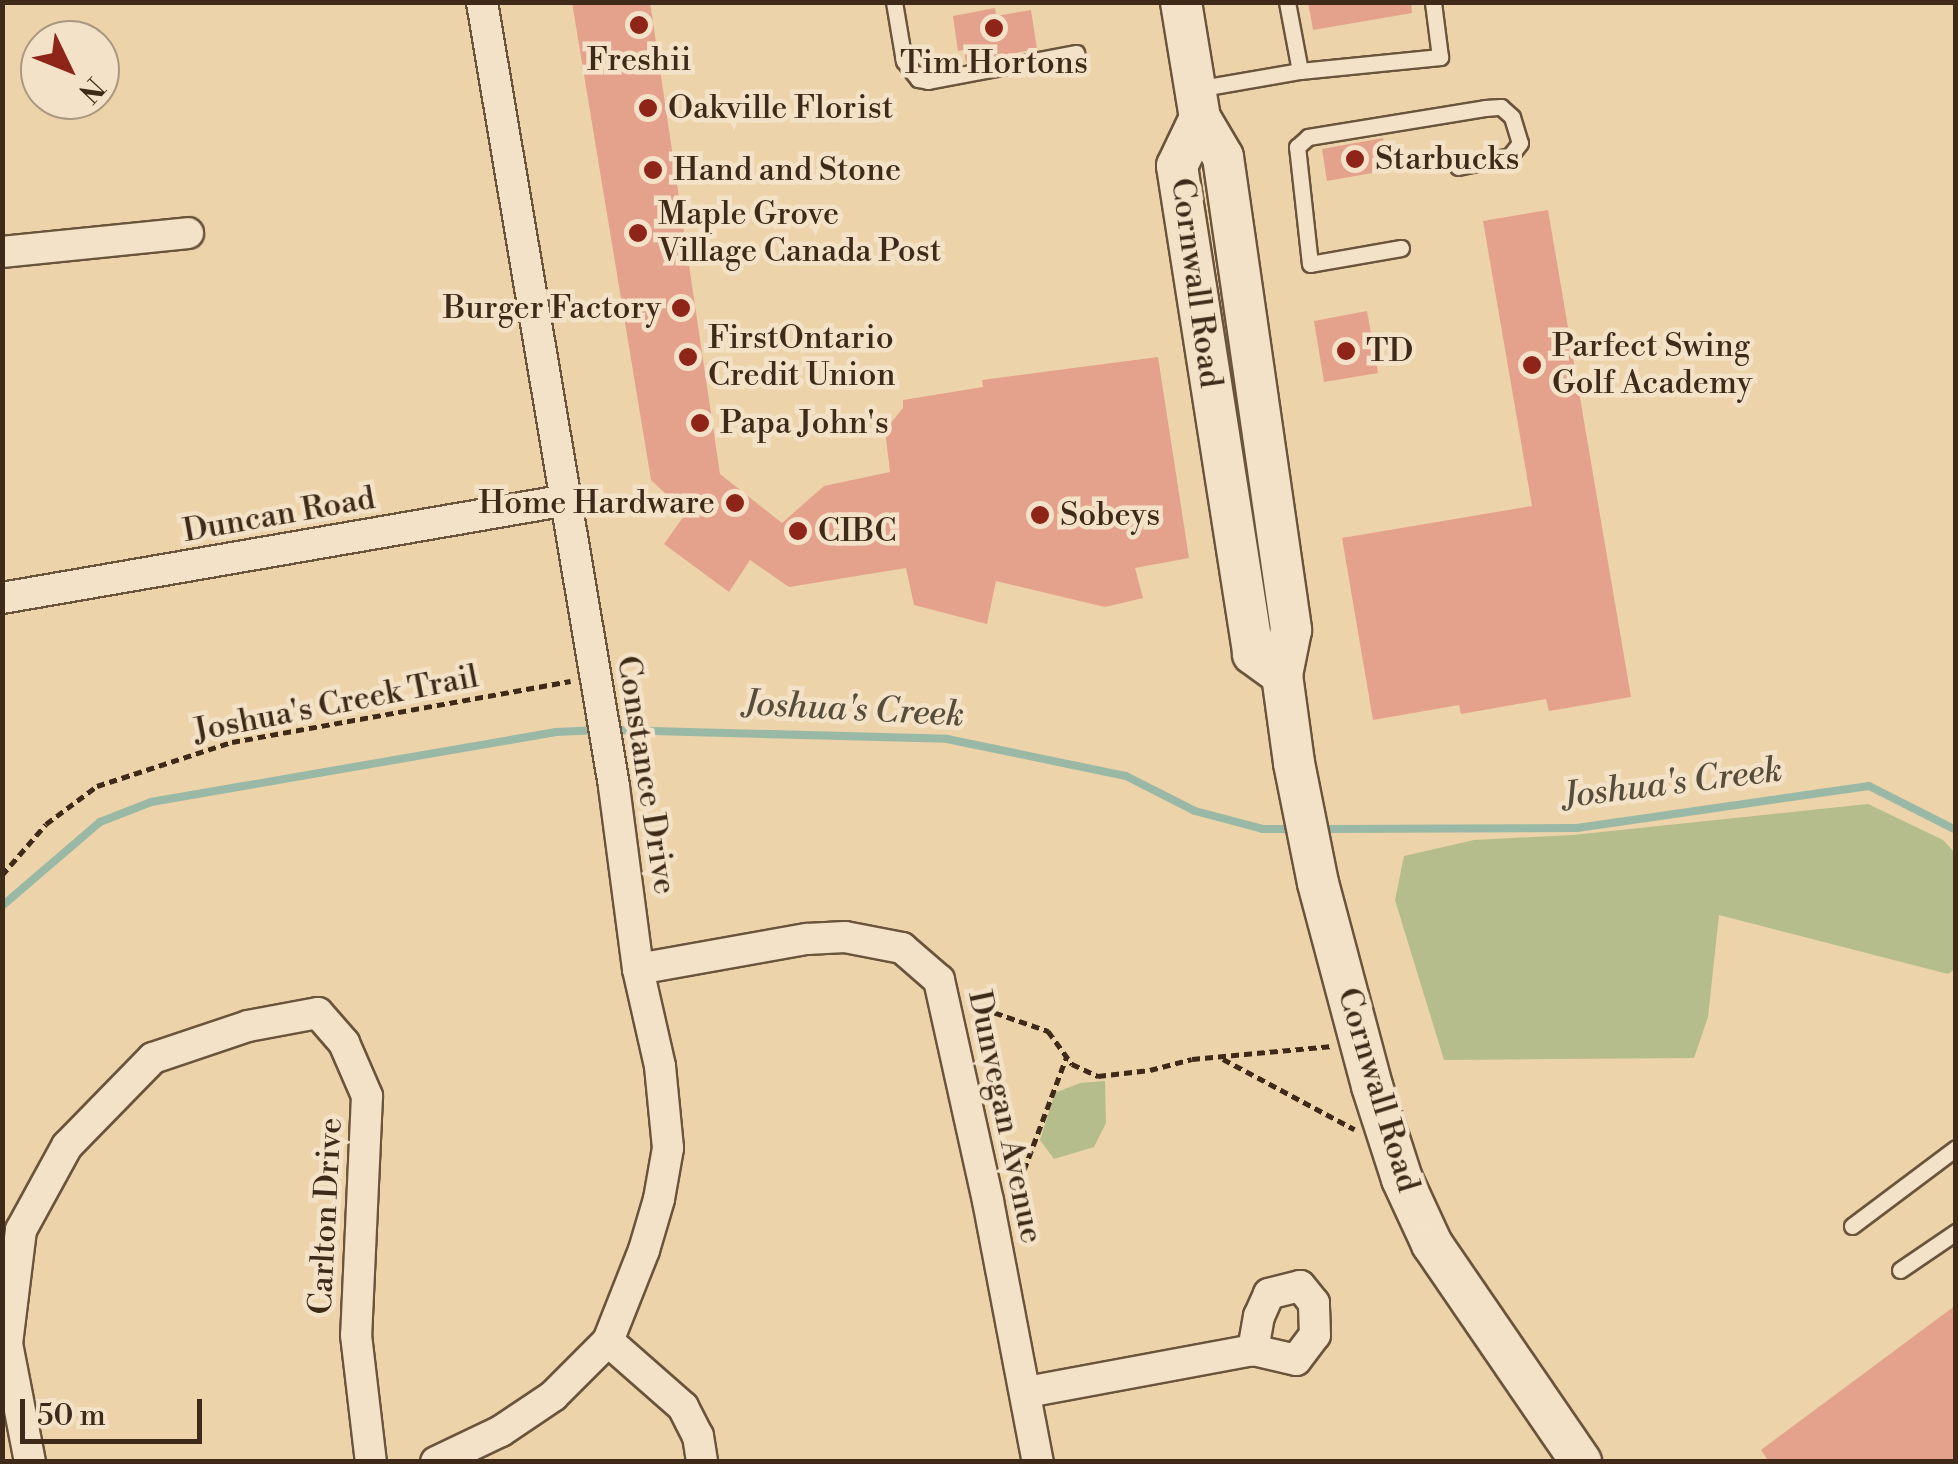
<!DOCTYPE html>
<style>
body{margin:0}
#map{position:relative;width:1958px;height:1464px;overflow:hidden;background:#ecd3a9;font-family:"Libre Bodoni",serif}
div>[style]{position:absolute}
.green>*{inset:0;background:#b4bd8b}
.stream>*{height:8px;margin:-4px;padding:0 4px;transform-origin:4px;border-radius:4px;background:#99b8a5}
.building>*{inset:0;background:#e4a28d}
.path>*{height:5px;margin-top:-2.5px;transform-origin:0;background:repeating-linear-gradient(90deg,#3f2918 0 8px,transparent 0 13px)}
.roads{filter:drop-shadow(2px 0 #6a543c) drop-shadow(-2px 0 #6a543c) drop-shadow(0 2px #6a543c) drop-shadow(0 -2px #6a543c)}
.lane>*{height:15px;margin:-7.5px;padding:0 7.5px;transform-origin:7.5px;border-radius:7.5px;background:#f3e2c7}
.street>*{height:30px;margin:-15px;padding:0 15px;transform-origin:15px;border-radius:15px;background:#f3e2c7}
.secondary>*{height:40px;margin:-20px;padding:0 20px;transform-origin:20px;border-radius:20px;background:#f3e2c7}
.dots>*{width:28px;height:28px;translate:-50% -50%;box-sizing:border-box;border:5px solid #f3e2c7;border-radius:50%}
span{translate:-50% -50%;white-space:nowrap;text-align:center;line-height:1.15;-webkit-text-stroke:9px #f3e2c7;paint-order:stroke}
.poi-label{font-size:32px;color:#3f2918}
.left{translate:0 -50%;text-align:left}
.right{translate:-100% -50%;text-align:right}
.street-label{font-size:32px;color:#3f2918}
.water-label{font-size:35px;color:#564d3b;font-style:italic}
.frame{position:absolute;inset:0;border:5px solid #3f2918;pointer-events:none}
.north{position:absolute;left:20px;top:20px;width:100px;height:100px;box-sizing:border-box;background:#f3e2c7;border:2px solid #ab9881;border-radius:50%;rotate:133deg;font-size:28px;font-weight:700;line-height:40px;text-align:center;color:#3f2918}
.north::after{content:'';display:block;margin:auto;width:35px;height:45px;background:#8f2418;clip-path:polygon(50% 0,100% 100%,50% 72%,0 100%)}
.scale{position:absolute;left:20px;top:1399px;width:182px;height:45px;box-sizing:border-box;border:5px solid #3f2918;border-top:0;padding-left:12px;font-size:30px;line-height:35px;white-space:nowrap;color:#3f2918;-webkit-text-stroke:8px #f3e2c7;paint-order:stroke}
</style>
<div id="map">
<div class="green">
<i style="clip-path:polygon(1868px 804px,1943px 840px,1955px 853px,1955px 969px,1948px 974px,1719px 915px,1708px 1017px,1694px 1058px,1444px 1060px,1395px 900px,1404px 856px,1474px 840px,1573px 835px)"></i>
<i style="clip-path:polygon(1105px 1081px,1106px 1123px,1094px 1147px,1054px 1159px,1040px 1140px,1055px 1093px,1080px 1083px)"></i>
</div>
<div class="stream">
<i style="left:614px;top:730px;width:333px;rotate:1.5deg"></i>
<i style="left:947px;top:739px;width:183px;rotate:11.7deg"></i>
<i style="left:1126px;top:776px;width:77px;rotate:26.9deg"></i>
<i style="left:1195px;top:811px;width:70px;rotate:14.8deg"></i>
<i style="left:1263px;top:829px;width:32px"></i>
<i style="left:1319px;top:829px;width:258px;rotate:-0.2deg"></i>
<i style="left:1577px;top:828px;width:295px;rotate:-8.2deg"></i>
<i style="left:1869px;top:786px;width:97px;rotate:26.8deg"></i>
<i style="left:2px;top:906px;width:129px;rotate:-40.6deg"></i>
<i style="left:100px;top:822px;width:55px;rotate:-21.4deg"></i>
<i style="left:151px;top:802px;width:411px;rotate:-9.8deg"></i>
<i style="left:556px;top:732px;width:44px;rotate:-2.6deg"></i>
</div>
<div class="building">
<i style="clip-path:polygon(572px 2px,650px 2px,720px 474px,782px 523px,824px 486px,890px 472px,885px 430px,903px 408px,903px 400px,983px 387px,982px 380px,1158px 357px,1189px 558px,1135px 568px,1143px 598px,1105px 607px,996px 581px,987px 624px,914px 605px,906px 568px,789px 587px,750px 560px,729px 592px,664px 544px,686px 513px,651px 480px)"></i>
<i style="clip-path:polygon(1308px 2px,1411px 2px,1412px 13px,1313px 30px)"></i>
<i style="clip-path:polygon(995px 8px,996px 16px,1031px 10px,1037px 49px,966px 62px,964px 50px,958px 51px,953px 16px)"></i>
<i style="clip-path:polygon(1383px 138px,1389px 170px,1327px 181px,1322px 149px)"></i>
<i style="clip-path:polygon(1548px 210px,1631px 697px,1549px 711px,1546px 699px,1461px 714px,1459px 705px,1373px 720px,1342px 538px,1532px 506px,1483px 221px)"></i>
<i style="clip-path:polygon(1367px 311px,1378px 373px,1324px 382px,1314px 321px)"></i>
<i style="clip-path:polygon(1956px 1305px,1956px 1462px,1769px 1462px,1761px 1450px)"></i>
</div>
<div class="path">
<i style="left:2px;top:875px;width:67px;rotate:-49.2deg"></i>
<i style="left:46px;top:824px;width:64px;rotate:-36.7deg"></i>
<i style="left:97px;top:786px;width:142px;rotate:-18.1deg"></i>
<i style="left:232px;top:742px;width:344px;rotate:-10.2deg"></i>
<i style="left:970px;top:1004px;width:83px;rotate:19.1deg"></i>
<i style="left:1048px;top:1031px;width:41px;rotate:54deg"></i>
<i style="left:1072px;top:1064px;width:29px;rotate:25deg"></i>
<i style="left:1098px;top:1076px;width:52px;rotate:-6.6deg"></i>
<i style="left:1150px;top:1070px;width:43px;rotate:-14.7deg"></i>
<i style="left:1192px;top:1059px;width:141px;rotate:-5.3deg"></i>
<i style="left:1223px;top:1059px;width:149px;rotate:28.1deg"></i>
<i style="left:1011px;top:1181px;width:17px;rotate:-40deg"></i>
<i style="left:1024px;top:1170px;width:120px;rotate:-69.4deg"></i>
</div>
<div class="roads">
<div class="lane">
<i style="left:894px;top:2px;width:60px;rotate:80.4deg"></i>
<i style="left:904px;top:61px;width:23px;rotate:52deg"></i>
<i style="left:918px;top:79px;width:10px;rotate:11deg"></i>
<i style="left:928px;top:81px;width:151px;rotate:-10.7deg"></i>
<i style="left:1287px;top:2px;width:70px;rotate:79.3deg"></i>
<i style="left:1196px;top:89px;width:106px;rotate:-9.8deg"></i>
<i style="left:1300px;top:71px;width:141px;rotate:-5.7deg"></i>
<i style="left:1440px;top:57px;width:55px;rotate:-97.3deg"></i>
<i style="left:1401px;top:248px;width:92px;rotate:170deg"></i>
<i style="left:1310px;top:264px;width:118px;rotate:-96.3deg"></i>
<i style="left:1297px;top:147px;width:15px;rotate:-42deg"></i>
<i style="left:1308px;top:137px;width:179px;rotate:-9.3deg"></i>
<i style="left:1485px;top:108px;width:16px;rotate:-4deg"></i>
<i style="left:1501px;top:107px;width:15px;rotate:42deg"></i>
<i style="left:1512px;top:117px;width:27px;rotate:73deg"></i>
<i style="left:1520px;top:143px;width:16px;rotate:128deg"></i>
<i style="left:1510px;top:156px;width:53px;rotate:168.1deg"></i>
<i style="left:1852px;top:1226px;width:130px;rotate:-36.9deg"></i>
<i style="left:1900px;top:1270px;width:68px;rotate:-34.2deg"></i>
</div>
<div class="street">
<i style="left:2px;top:252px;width:187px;rotate:-5.8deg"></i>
<i style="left:2px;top:598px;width:573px;rotate:-9.84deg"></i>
<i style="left:638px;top:969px;width:172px;rotate:-10.1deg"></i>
<i style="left:807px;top:939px;width:38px;rotate:-3deg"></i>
<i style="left:845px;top:937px;width:58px;rotate:10.9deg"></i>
<i style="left:902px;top:948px;width:49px;rotate:40.9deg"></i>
<i style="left:939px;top:980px;width:226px;rotate:77.5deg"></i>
<i style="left:988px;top:1201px;width:266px;rotate:79.2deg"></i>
<i style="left:608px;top:1341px;width:100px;rotate:41.3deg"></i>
<i style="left:683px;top:1407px;width:33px;rotate:63deg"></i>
<i style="left:698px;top:1436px;width:26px;rotate:81deg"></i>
<i style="left:1027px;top:1392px;width:230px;rotate:-10.5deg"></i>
<i style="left:1253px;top:1350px;width:44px;rotate:13.1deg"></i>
<i style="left:1296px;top:1360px;width:31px;rotate:-53deg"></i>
<i style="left:1315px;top:1335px;width:32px;rotate:-92deg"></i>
<i style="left:1314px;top:1303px;width:22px;rotate:-129deg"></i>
<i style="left:1300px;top:1286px;width:32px;rotate:166deg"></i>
<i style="left:1269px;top:1294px;width:24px;rotate:114deg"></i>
<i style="left:1259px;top:1316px;width:35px;rotate:100deg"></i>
<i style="left:30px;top:1462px;width:120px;rotate:-101deg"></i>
<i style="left:7px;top:1344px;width:115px;rotate:-83deg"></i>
<i style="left:21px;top:1230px;width:96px;rotate:-61.3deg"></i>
<i style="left:67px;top:1146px;width:123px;rotate:-45.7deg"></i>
<i style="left:153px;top:1058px;width:100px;rotate:-18.6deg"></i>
<i style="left:248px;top:1026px;width:71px;rotate:-10.5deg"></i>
<i style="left:318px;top:1013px;width:40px;rotate:49deg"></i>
<i style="left:344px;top:1043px;width:58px;rotate:66.5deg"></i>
<i style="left:367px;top:1096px;width:239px;rotate:92.6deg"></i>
<i style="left:356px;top:1335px;width:128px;rotate:83.3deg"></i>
<i style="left:436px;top:1462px;width:72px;rotate:-25.5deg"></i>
<i style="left:501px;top:1431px;width:63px;rotate:-33.9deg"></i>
<i style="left:553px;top:1396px;width:78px;rotate:-45deg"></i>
<i style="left:608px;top:1341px;width:98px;rotate:-68.4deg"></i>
<i style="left:644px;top:1250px;width:53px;rotate:-73.6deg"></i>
<i style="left:659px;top:1199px;width:52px;rotate:-80deg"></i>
<i style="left:668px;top:1148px;width:82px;rotate:-95.6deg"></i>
<i style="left:660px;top:1066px;width:99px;rotate:-102.8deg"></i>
<i style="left:638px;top:969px;width:185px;rotate:-97.5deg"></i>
<i style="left:614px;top:786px;width:795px;rotate:-99.56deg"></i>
</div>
<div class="secondary">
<i style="left:1181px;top:2px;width:118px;rotate:80.7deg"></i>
<i style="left:1200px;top:118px;width:45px;rotate:59.5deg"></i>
<i style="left:1223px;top:157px;width:478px;rotate:81.8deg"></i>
<i style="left:1291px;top:630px;width:46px;rotate:101.3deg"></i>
<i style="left:1282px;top:675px;width:89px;rotate:82.2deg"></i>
<i style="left:1294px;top:763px;width:122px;rotate:78.7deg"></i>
<i style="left:1318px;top:883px;width:210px;rotate:75.1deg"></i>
<i style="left:1372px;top:1086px;width:98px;rotate:72.1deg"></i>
<i style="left:1402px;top:1179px;width:72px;rotate:65.2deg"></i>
<i style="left:1432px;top:1244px;width:264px;rotate:55.6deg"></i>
<i style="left:1200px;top:118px;width:53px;rotate:115.6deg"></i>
<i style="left:1177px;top:166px;width:494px;rotate:81.1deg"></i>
<i style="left:1253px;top:654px;width:36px;rotate:36deg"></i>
</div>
</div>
<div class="dots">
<i style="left:639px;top:25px;background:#8f2418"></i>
<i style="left:994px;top:28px;background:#8f2418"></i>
<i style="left:648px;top:108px;background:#8f2418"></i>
<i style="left:1355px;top:159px;background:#8f2418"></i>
<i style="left:653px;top:170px;background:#8f2418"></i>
<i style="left:638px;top:233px;background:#8f2418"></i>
<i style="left:681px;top:308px;background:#8f2418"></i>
<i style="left:1346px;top:351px;background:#8f2418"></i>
<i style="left:688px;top:357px;background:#8f2418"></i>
<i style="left:1532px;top:365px;background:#8f2418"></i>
<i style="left:700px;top:423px;background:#8f2418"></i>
<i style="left:735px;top:503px;background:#8f2418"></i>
<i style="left:1040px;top:515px;background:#8f2418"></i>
<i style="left:798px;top:531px;background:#8f2418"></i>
</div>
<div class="poi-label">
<span style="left:639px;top:60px">Freshii</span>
<span style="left:994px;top:63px">Tim Hortons</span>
<span class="left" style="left:668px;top:108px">Oakville Florist</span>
<span class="left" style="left:1375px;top:159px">Starbucks</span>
<span class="left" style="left:673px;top:170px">Hand and Stone</span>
<span class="left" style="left:658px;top:233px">Maple Grove<br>Village Canada Post</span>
<span class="right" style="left:661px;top:308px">Burger Factory</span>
<span class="left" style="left:708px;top:357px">FirstOntario<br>Credit Union</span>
<span class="left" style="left:1552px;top:365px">Parfect Swing<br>Golf Academy</span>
<span class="left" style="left:1366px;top:351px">TD</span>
<span class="left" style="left:720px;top:423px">Papa John's</span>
<span class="right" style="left:715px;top:503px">Home Hardware</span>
<span class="left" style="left:1060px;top:515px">Sobeys</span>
<span class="left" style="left:818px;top:531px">CIBC</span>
</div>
<div class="street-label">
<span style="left:1196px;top:283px;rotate:82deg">Cornwall Road</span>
<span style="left:279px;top:515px;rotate:-10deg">Duncan Road</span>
<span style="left:336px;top:704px;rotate:-11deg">Joshua's Creek Trail</span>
<span style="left:646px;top:775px;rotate:81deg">Constance Drive</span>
<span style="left:1378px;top:1090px;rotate:73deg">Cornwall Road</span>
<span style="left:1005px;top:1117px;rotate:78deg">Dunvegan Avenue</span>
<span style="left:326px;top:1216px;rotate:-87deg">Carlton Drive</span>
</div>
<div class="water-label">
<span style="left:854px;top:710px;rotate:3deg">Joshua's Creek</span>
<span style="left:1673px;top:784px;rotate:-7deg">Joshua's Creek</span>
</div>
<div class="frame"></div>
<div class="north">N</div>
<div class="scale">50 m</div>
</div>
